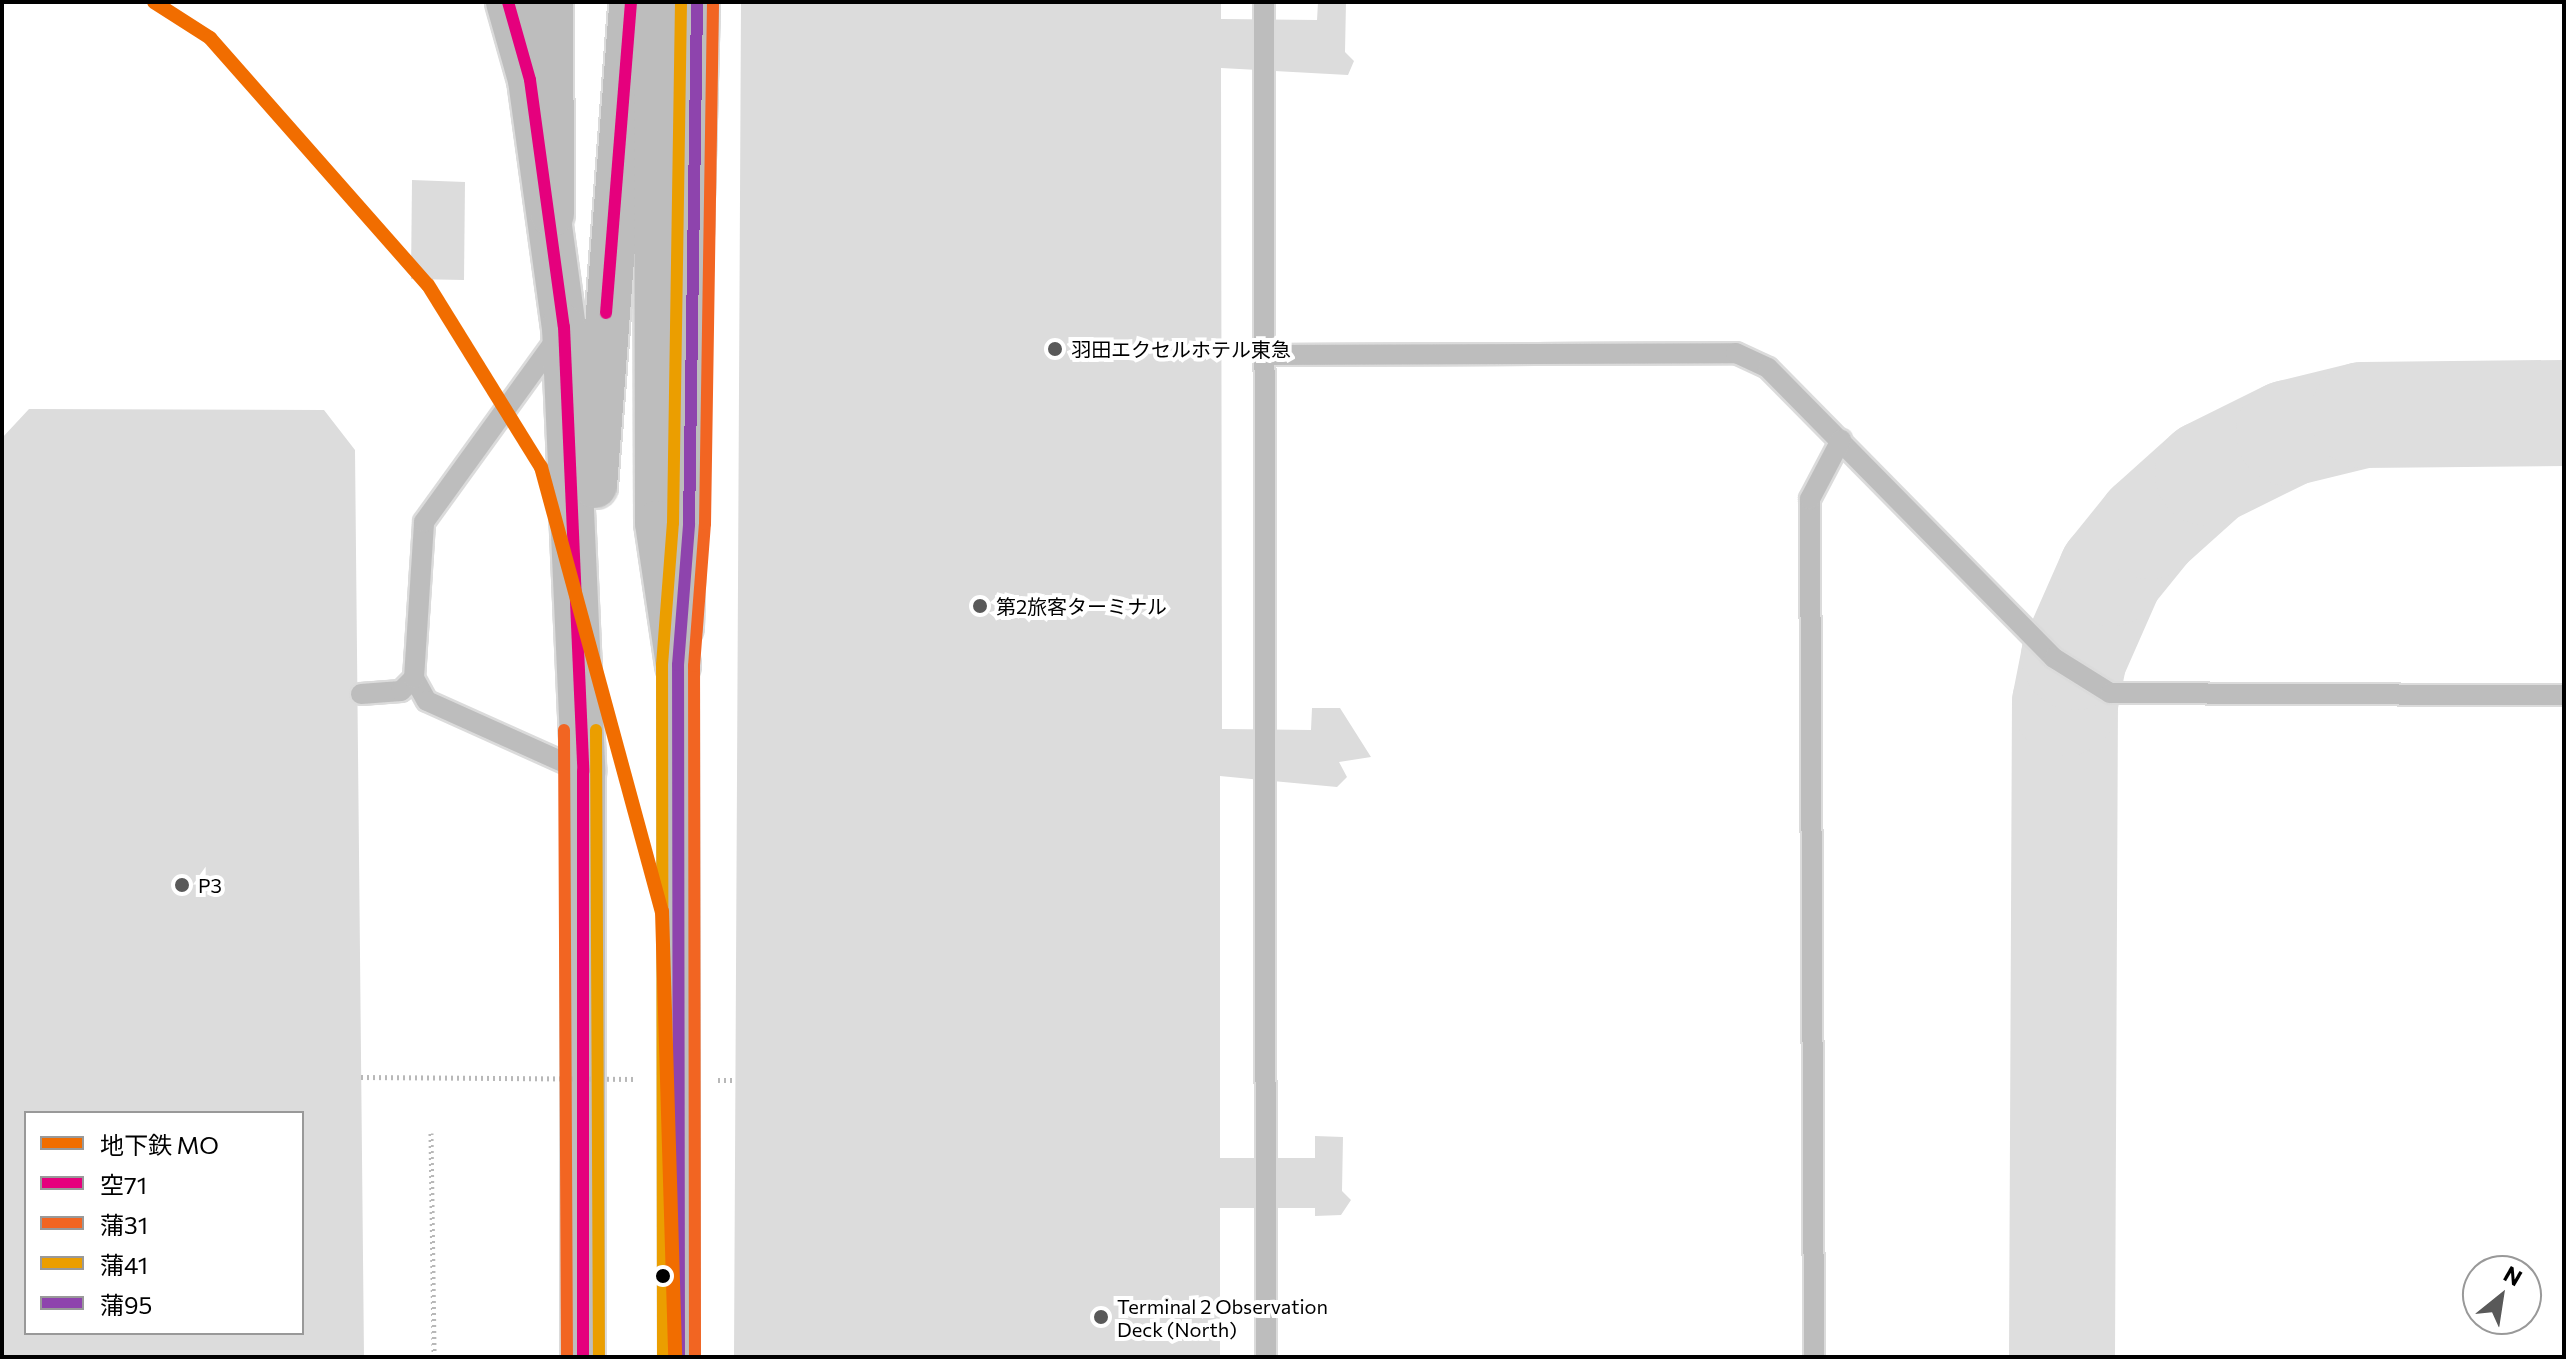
<!DOCTYPE html>
<meta charset="utf-8">
<style>
body{margin:0}
#map{position:relative;width:2566px;height:1359px;overflow:hidden;background:#fff;font-family:Commissioner,"Noto Sans JP",sans-serif}
div>[style]{position:absolute}
.taxiway>*{height:106px;margin:-53px;padding:0 53px;transform-origin:53px;border-radius:53px;background:#dedede}
.building>*{inset:0;background:#dcdcdc}
.path>*{height:5px;margin-top:-2.5px;transform-origin:0;background:repeating-linear-gradient(90deg,#b8b8b8 0 2px,transparent 0 6px)}
.roads{filter:drop-shadow(2px 0 #dbdbdb) drop-shadow(-2px 0 #dbdbdb) drop-shadow(0 2px #dbdbdb) drop-shadow(0 -2px #dbdbdb)}
.service>*{height:20px;margin:-10px;padding:0 10px;transform-origin:10px;border-radius:10px;background:#bdbdbd}
.tertiary>*{height:44px;margin:-22px;padding:0 22px;transform-origin:22px;border-radius:22px;background:#bdbdbd}
.motorway>*{height:44px;margin:-22px;padding:0 22px;transform-origin:22px;border-radius:22px;background:#bdbdbd}
.path-bridge>*{height:5px;margin-top:-2.5px;transform-origin:0;background:repeating-linear-gradient(90deg,#b8b8b8 0 2px,transparent 0 6px)}
.tertiary-bridge>*{height:44px;margin:-22px;padding:0 22px;transform-origin:22px;border-radius:22px;background:#bdbdbd}
.bus-1>*{height:12px;margin:-6px;padding:0 6px;transform-origin:6px;border-radius:6px;background:#e5007d}
.bus-2>*{height:12px;margin:-6px;padding:0 6px;transform-origin:6px;border-radius:6px;background:#f26522}
.bus-3>*{height:12px;margin:-6px;padding:0 6px;transform-origin:6px;border-radius:6px;background:#eb9e00}
.bus-4>*{height:12px;margin:-6px;padding:0 6px;transform-origin:6px;border-radius:6px;background:#8e44ad}
.metro-1>*{height:14px;margin:-7px;padding:0 7px;transform-origin:7px;border-radius:7px;background:#f16d00}
.dots>*{width:22px;height:22px;translate:-50% -50%;box-sizing:border-box;border:4px solid #fff;border-radius:50%}
span{translate:-50% -50%;white-space:nowrap;text-align:center;line-height:1.15;-webkit-text-stroke:8px #fff;paint-order:stroke}
.poi-label{font-size:20px;color:#000}
.left{translate:0 -50%;text-align:left}
.frame{position:absolute;inset:0;border:4px solid #000;pointer-events:none}
.legend{position:absolute;left:24px;top:1111px;width:280px;height:224px;box-sizing:border-box;background:#fff;border:2px solid #999;margin:0;padding:10px 14px;list-style:none;font-size:24px;color:#000}
.legend li{display:flex;align-items:center;gap:16px;height:40px}
.legend b{width:40px;border:2px solid #999}
.north{position:absolute;left:2462px;top:1255px;width:80px;height:80px;box-sizing:border-box;background:#fff;border:2px solid #999;border-radius:50%;rotate:30deg;font-size:22px;font-weight:700;line-height:32px;text-align:center;color:#000}
.north::after{content:'';display:block;margin:auto;width:28px;height:36px;background:#595959;clip-path:polygon(50% 0,100% 100%,50% 72%,0 100%)}
</style>
<div id="map">
<div class="taxiway">
<i style="left:2062px;top:1357px;width:654px;rotate:-89.74deg"></i>
<i style="left:2065px;top:703px;width:47px;rotate:-78.9deg"></i>
<i style="left:2074px;top:657px;width:92px;rotate:-66.2deg"></i>
<i style="left:2111px;top:573px;width:60px;rotate:-51deg"></i>
<i style="left:2149px;top:526px;width:79px;rotate:-41.9deg"></i>
<i style="left:2208px;top:473px;width:90px;rotate:-26.3deg"></i>
<i style="left:2289px;top:433px;width:76px;rotate:-13.7deg"></i>
<i style="left:2363px;top:415px;width:201px;rotate:-0.6deg"></i>
</div>
<div class="building">
<i style="clip-path:polygon(741px 2px,1221px 2px,1221px 19px,1317px 20px,1318px 2px,1346px 2px,1345px 52px,1354px 61px,1348px 75px,1221px 68px,1222px 729px,1311px 730px,1312px 708px,1340px 708px,1371px 757px,1339px 762px,1347px 777px,1337px 787px,1220px 776px,1220px 1158px,1315px 1158px,1315px 1136px,1343px 1137px,1342px 1191px,1351px 1200px,1341px 1215px,1315px 1216px,1315px 1208px,1220px 1208px,1220px 1357px,734px 1357px)"></i>
<i style="clip-path:polygon(412px 180px,465px 182px,464px 280px,411px 279px)"></i>
<i style="clip-path:polygon(evenodd,29px 409px,324px 410px,355px 450px,364px 1357px,2px 1357px,2px 438px,29px 409px,26px 1113px,302px 1113px,302px 1333px,26px 1333px,26px 1113px)"></i>
</div>
<div class="path">
<i style="left:431px;top:1133px;width:224px;rotate:89.2deg"></i>
</div>
<div class="roads">
<div class="service">
<i style="left:1264px;top:2px;width:1355px;rotate:89.92deg"></i>
<i style="left:1264px;top:355px;width:472px;rotate:-0.2deg"></i>
<i style="left:1736px;top:353px;width:35px;rotate:25deg"></i>
<i style="left:1768px;top:368px;width:407px;rotate:45.4deg"></i>
<i style="left:2054px;top:658px;width:66px;rotate:32deg"></i>
<i style="left:2110px;top:693px;width:454px;rotate:0.3deg"></i>
<i style="left:414px;top:678px;width:26px;rotate:61deg"></i>
<i style="left:427px;top:701px;width:171px;rotate:24.2deg"></i>
<i style="left:361px;top:694px;width:40px;rotate:-4.3deg"></i>
<i style="left:401px;top:691px;width:18px;rotate:-45deg"></i>
<i style="left:414px;top:678px;width:156px;rotate:-86.3deg"></i>
<i style="left:424px;top:522px;width:228px;rotate:-54.1deg"></i>
<i style="left:1814px;top:1357px;width:858px;rotate:-90.27deg"></i>
<i style="left:1810px;top:499px;width:67px;rotate:-62.3deg"></i>
</div>
<div class="tertiary">
<i style="left:508px;top:2px;width:81px;rotate:74.2deg"></i>
<i style="left:530px;top:80px;width:249px;rotate:82.2deg"></i>
<i style="left:564px;top:327px;width:444px;rotate:87.5deg"></i>
<i style="left:583px;top:771px;width:586px;rotate:90deg"></i>
<i style="left:595px;top:486px;width:485px;rotate:-85.7deg"></i>
<i style="left:681px;top:627px;width:625px;rotate:-88.53deg"></i>
</div>
<div class="motorway">
<i style="left:551px;top:2px;width:212px;rotate:89.7deg"></i>
<i style="left:656px;top:2px;width:521px;rotate:89.89deg"></i>
<i style="left:657px;top:523px;width:144px;rotate:81.6deg"></i>
</div>
</div>
<div class="path-bridge">
<i style="left:361px;top:1077px;width:275px;rotate:0.4deg"></i>
<i style="left:718px;top:1080px;width:18px"></i>
</div>
<div class="tertiary-bridge">
<i style="left:678px;top:665px;width:692px;rotate:89.92deg"></i>
</div>
<div class="bus-1">
<i style="left:508px;top:2px;width:81px;rotate:74.2deg"></i>
<i style="left:530px;top:80px;width:249px;rotate:82.2deg"></i>
<i style="left:564px;top:327px;width:444px;rotate:87.5deg"></i>
<i style="left:583px;top:771px;width:586px;rotate:90deg"></i>
<i style="left:606px;top:313px;width:312px;rotate:-85.4deg"></i>
</div>
<div class="bus-2">
<i style="left:564px;top:730px;width:627px;rotate:89.73deg"></i>
<i style="left:695px;top:1357px;width:691px;rotate:-90.08deg"></i>
<i style="left:694px;top:666px;width:142px;rotate:-85.6deg"></i>
<i style="left:705px;top:524px;width:522px;rotate:-89.12deg"></i>
</div>
<div class="bus-3">
<i style="left:596px;top:730px;width:627px;rotate:89.73deg"></i>
<i style="left:663px;top:1357px;width:692px;rotate:-90.08deg"></i>
<i style="left:662px;top:665px;width:142px;rotate:-85.6deg"></i>
<i style="left:673px;top:523px;width:521px;rotate:-89.12deg"></i>
</div>
<div class="bus-4">
<i style="left:679px;top:1357px;width:692px;rotate:-90.08deg"></i>
<i style="left:678px;top:665px;width:141px;rotate:-85.5deg"></i>
<i style="left:689px;top:524px;width:522px;rotate:-89.12deg"></i>
</div>
<div class="metro-1">
<i style="left:154px;top:2px;width:67px;rotate:32.7deg"></i>
<i style="left:210px;top:38px;width:329px;rotate:48.6deg"></i>
<i style="left:428px;top:285px;width:214px;rotate:58.2deg"></i>
<i style="left:541px;top:467px;width:460px;rotate:74.8deg"></i>
<i style="left:662px;top:911px;width:446px;rotate:88.3deg"></i>
</div>
<div class="dots">
<i style="left:1055px;top:349px;background:#595959"></i>
<i style="left:980px;top:606px;background:#595959"></i>
<i style="left:182px;top:885px;background:#595959"></i>
<i style="left:663px;top:1276px;background:#000"></i>
<i style="left:1101px;top:1317px;background:#595959"></i>
</div>
<div class="poi-label">
<span class="left" style="left:1071px;top:349px">羽田エクセルホテル東急</span>
<span class="left" style="left:996px;top:606px">第2旅客ターミナル</span>
<span class="left" style="left:198px;top:885px">P3</span>
<span class="left" style="left:1117px;top:1318px">Terminal 2 Observation<br>Deck (North)</span>
</div>
<div class="frame"></div>
<ul class="legend">
<li><b style="height:10px;background:#f16d00"></b>地下鉄 MO</li>
<li><b style="height:10px;background:#e5007d"></b>空71</li>
<li><b style="height:10px;background:#f26522"></b>蒲31</li>
<li><b style="height:10px;background:#eb9e00"></b>蒲41</li>
<li><b style="height:10px;background:#8e44ad"></b>蒲95</li>
</ul>
<div class="north">N</div>
</div>
